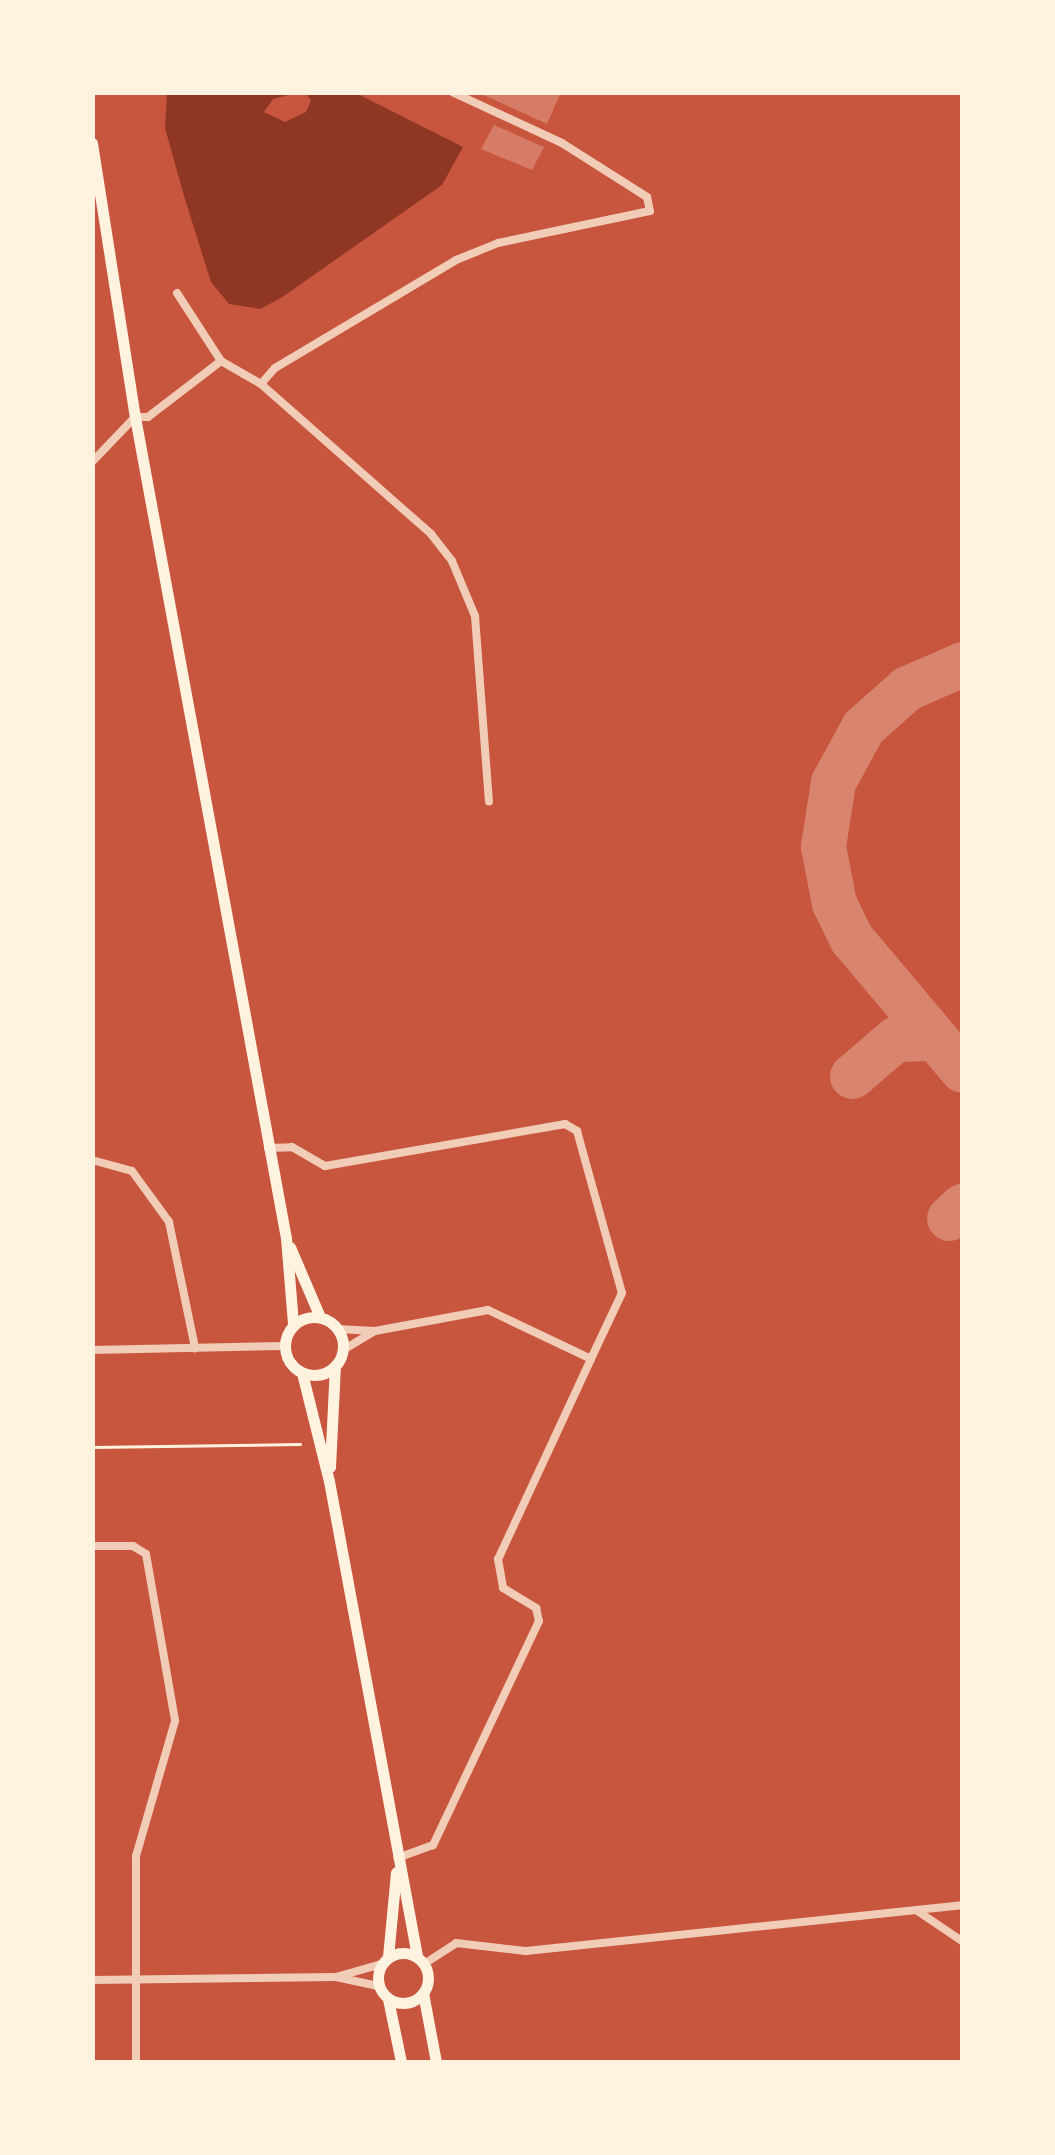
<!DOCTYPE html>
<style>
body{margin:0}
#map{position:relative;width:1055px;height:2155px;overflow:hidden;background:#c8553d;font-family:"Source Serif 4",serif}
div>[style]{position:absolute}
.water>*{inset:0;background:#8f3625}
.taxiway>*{height:45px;margin:-22.5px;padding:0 22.5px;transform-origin:22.5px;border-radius:22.5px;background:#d8846e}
.building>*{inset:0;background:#d67c66}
.path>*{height:2.5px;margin:-1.25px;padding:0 1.25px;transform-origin:1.25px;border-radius:1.25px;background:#fff3e0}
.minor>*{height:8px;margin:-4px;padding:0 4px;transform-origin:4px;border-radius:4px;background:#f1ccb7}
.secondary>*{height:11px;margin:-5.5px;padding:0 5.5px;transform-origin:5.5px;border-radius:5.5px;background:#fff3e0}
.secondary>.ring{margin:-5.5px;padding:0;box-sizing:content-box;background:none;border:11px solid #fff3e0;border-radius:50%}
span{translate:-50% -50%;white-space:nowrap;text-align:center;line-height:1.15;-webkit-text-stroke:10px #fff3e0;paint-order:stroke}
.frame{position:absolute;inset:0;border:95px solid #fff3e0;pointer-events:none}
</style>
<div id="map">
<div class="water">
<i style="clip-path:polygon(167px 93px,296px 93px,273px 99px,264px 112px,285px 122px,306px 112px,311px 100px,305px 93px,356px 93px,463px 147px,442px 185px,281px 298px,260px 309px,229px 304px,211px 282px,184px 196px,165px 128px)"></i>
</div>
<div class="taxiway">
<i style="left:962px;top:664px;width:60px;rotate:156.4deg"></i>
<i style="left:907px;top:688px;width:59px;rotate:138.4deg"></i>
<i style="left:863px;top:727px;width:63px;rotate:118.6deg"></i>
<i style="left:833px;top:782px;width:65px;rotate:98.9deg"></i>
<i style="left:823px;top:846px;width:58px;rotate:79.1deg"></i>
<i style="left:834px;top:903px;width:39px;rotate:64deg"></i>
<i style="left:851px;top:938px;width:172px;rotate:49.9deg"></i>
<i style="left:852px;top:1076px;width:57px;rotate:-40.7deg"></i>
<i style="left:895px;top:1039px;width:40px;rotate:-1.4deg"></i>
<i style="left:949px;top:1218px;width:18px;rotate:-43deg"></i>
</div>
<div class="building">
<i style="clip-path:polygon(477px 92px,561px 92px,547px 124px)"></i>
<i style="clip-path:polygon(494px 125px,544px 147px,532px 170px,481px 149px)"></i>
</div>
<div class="path">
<i style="left:92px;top:1447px;width:208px;rotate:-0.8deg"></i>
</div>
<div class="minor">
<i style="left:177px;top:293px;width:81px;rotate:57.1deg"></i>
<i style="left:221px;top:361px;width:46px;rotate:29.9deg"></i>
<i style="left:261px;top:384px;width:227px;rotate:41.4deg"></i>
<i style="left:431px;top:534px;width:34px;rotate:52deg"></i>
<i style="left:452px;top:561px;width:60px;rotate:67.3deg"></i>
<i style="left:475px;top:616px;width:186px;rotate:85.7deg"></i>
<i style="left:261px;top:384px;width:21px;rotate:-49deg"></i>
<i style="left:275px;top:368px;width:211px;rotate:-30.8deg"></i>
<i style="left:456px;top:260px;width:45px;rotate:-22deg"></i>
<i style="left:498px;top:243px;width:155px;rotate:-11.9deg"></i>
<i style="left:650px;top:211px;width:14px;rotate:-102deg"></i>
<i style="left:647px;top:197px;width:101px;rotate:-147.6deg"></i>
<i style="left:562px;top:143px;width:121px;rotate:-155.1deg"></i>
<i style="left:92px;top:462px;width:62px;rotate:-46.3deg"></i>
<i style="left:135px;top:417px;width:13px"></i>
<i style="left:148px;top:417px;width:92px;rotate:-37.5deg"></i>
<i style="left:268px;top:1148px;width:24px;rotate:-2deg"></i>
<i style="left:292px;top:1147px;width:38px;rotate:30deg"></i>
<i style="left:325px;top:1166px;width:244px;rotate:-9.9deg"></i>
<i style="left:565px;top:1124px;width:14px;rotate:30deg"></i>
<i style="left:577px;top:1131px;width:168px;rotate:74.5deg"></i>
<i style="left:622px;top:1293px;width:73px;rotate:115.2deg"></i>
<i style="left:92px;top:1160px;width:41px;rotate:15.4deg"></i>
<i style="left:132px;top:1171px;width:63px;rotate:54deg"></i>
<i style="left:169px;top:1222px;width:129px;rotate:78.3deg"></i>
<i style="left:338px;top:1329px;width:37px;rotate:3deg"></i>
<i style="left:375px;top:1331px;width:115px;rotate:-10.5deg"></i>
<i style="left:488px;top:1310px;width:114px;rotate:25.4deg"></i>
<i style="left:591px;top:1359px;width:221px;rotate:114.9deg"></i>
<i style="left:498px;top:1559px;width:29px;rotate:80deg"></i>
<i style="left:503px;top:1588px;width:39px;rotate:31deg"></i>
<i style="left:536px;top:1608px;width:13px;rotate:77deg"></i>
<i style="left:539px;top:1621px;width:248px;rotate:115.3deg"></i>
<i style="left:433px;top:1845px;width:38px;rotate:160deg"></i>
<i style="left:92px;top:1350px;width:192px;rotate:-1.2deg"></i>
<i style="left:343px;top:1350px;width:35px;rotate:-31deg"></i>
<i style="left:92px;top:1546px;width:41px"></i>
<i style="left:133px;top:1546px;width:15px;rotate:32deg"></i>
<i style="left:146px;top:1554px;width:169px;rotate:80.1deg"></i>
<i style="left:175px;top:1721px;width:141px;rotate:106.1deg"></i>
<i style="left:136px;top:1856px;width:206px;rotate:90deg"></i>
<i style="left:916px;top:1910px;width:55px;rotate:34deg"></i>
<i style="left:424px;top:1964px;width:38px;rotate:-33deg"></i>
<i style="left:456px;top:1943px;width:70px;rotate:6.5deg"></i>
<i style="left:526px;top:1951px;width:438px;rotate:-6deg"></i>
<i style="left:336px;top:1977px;width:43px;rotate:12.1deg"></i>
<i style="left:92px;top:1980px;width:244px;rotate:-0.7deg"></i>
<i style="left:336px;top:1977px;width:48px;rotate:-15.8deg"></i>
</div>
<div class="secondary">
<i style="left:92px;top:143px;width:277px;rotate:81.1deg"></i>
<i style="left:135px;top:417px;width:835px;rotate:79.58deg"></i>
<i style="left:286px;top:1238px;width:86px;rotate:85.3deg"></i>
<i style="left:290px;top:1247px;width:76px;rotate:66.8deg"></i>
<i class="ring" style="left:285px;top:1317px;width:47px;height:47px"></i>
<i style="left:302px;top:1373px;width:111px;rotate:76deg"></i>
<i style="left:329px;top:1481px;width:484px;rotate:79.5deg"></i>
<i style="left:330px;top:1467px;width:101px;rotate:-87.2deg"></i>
<i class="ring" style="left:378px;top:1953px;width:39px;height:39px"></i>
<i style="left:388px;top:1957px;width:85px;rotate:-84.6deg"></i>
<i style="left:423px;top:1993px;width:70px;rotate:79.3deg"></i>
<i style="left:388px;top:1999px;width:64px;rotate:78.3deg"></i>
</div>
<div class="frame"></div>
</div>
